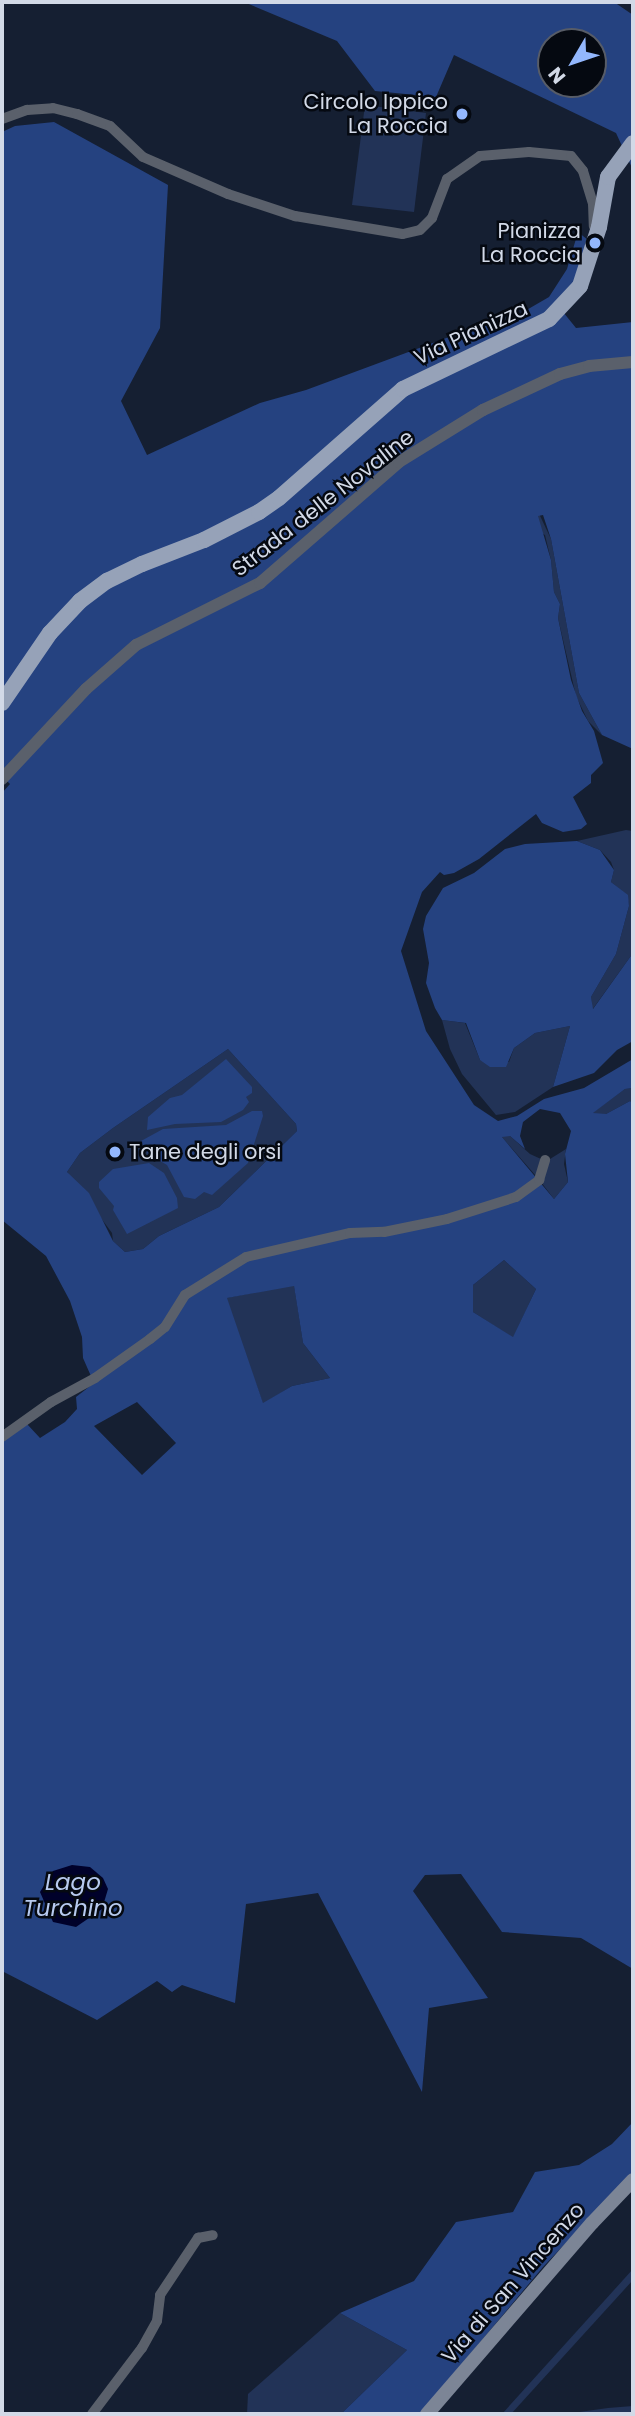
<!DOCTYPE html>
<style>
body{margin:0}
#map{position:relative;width:635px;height:2416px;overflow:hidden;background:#151f32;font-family:Poppins,sans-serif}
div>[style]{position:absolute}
.green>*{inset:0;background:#223357}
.forest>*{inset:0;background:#254280}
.water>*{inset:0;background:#00012a}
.minor>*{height:10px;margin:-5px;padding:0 5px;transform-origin:5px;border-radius:5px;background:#5a606b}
.tertiary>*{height:12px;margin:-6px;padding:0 6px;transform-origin:6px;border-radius:6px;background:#5a606b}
.secondary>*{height:14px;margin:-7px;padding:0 7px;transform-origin:7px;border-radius:7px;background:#7c8596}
.primary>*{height:16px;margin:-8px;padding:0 8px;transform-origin:8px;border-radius:8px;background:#96a2b8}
.dots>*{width:19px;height:19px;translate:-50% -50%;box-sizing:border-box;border:4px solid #050911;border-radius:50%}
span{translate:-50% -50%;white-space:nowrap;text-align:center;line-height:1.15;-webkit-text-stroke:5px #050911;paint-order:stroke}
.poi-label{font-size:21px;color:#d2d9e7}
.right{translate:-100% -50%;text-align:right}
.left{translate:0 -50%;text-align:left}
.street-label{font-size:21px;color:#d2d9e7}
.water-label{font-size:23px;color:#b7caef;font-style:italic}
.frame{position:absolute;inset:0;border:4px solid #d2d9e7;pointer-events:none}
.north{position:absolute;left:537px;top:28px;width:70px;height:70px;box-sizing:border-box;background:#050911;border:2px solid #575c67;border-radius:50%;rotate:231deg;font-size:19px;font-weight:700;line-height:28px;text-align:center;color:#d2d9e7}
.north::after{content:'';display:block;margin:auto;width:24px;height:32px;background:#93b7fd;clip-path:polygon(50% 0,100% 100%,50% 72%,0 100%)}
</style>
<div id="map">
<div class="green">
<i style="clip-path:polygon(365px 105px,426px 113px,414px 212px,352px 205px)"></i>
<i style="clip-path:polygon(534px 503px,551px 539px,579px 693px,602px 735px,588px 721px,576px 696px,558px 618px,560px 604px,554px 592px,551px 560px,545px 535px,507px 516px)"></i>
<i style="clip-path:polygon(626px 830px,633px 831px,633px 953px,592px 1010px,591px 997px,616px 954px,629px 906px,627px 895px,611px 882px,614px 870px,611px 862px,600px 850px,577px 841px)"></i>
<i style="clip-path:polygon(442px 1020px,465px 1023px,480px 1060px,509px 1062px,514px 1048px,535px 1033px,570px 1026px,553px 1087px,515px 1112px,496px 1115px,462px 1074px,450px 1049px)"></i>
<i style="clip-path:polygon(228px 1049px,296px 1124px,297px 1131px,219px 1207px,159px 1236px,143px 1249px,125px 1252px,113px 1241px,112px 1233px,67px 1172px,80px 1153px,113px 1128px)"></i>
<i style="clip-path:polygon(633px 1088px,633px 1103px,630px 1101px,606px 1114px,591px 1114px,625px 1089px)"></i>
<i style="clip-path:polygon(501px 1136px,510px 1136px,530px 1154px,541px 1159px,536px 1176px)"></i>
<i style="clip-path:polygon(566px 1149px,564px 1164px,568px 1182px,554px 1199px,541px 1182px,550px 1159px)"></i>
<i style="clip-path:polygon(504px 1260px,536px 1289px,513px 1338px,473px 1312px,473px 1285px)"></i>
<i style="clip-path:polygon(294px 1285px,303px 1343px,330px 1378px,292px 1386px,263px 1404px,226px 1298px)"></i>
<i style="clip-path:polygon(633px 2269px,633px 2280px,511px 2414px,502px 2414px)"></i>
<i style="clip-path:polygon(340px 2313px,407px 2350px,341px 2414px,247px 2414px,248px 2394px)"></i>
<i style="clip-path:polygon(633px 2406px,633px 2414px,565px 2414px,608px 2408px)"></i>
</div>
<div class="forest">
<i style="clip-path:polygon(evenodd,244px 2px,614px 2px,633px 15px,633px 170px,616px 133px,454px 55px,436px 97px,375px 91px,337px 41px,244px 2px,551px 42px,593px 42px,593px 84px,551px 84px,551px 42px)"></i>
<i style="clip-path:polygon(evenodd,54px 122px,168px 185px,160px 328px,121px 401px,147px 455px,260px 403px,306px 390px,457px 334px,511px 319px,549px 297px,567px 269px,578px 232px,588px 240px,582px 267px,559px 307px,576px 328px,633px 322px,633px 749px,602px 735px,579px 693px,551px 539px,543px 515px,538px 516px,551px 560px,554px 592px,560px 604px,558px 618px,571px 680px,582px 711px,594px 731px,603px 763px,591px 775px,591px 783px,573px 797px,587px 824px,581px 829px,563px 832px,542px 823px,536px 814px,479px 859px,454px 873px,444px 875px,440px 872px,422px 892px,401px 951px,426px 1031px,474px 1105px,498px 1121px,517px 1116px,544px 1099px,584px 1088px,633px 1059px,633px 1088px,625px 1089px,593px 1113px,606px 1114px,630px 1101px,633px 1103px,633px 1969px,581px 1938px,502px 1932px,461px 1874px,425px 1875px,413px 1891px,488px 1998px,429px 2008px,422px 2092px,318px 1893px,246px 1904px,235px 2003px,182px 1985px,172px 1992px,157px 1981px,97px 2020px,2px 1971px,2px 1441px,27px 1424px,40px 1438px,65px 1422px,77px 1409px,76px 1397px,94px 1383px,83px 1358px,82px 1337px,70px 1301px,46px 1256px,2px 1220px,2px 793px,10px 784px,2px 776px,2px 132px,15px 126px,54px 122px,228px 1049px,296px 1124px,297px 1131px,219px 1207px,159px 1236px,143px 1249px,125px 1252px,113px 1241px,89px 1193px,67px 1172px,80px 1153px,113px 1128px,228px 1049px,54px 122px,540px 1109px,560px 1113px,571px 1131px,565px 1154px,568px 1182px,554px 1199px,502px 1137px,510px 1136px,525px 1149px,520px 1136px,523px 1122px,540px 1109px,54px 122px,504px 1260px,536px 1289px,513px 1337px,473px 1312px,473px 1285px,504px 1260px,54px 122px,294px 1286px,303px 1343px,330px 1378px,292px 1386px,263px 1403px,227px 1298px,294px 1286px,54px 122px,137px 1402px,176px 1443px,142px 1475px,94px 1426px,137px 1402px)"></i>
<i style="clip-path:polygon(577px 841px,600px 850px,614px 870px,611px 882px,628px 895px,629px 906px,616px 954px,591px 997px,593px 1009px,633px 953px,633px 1041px,617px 1050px,594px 1073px,553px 1087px,570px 1026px,535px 1033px,514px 1048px,506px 1067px,490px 1067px,480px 1060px,466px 1023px,442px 1020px,435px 1008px,426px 983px,429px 963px,423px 929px,426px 916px,443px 888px,474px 873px,505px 849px,525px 844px)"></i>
<i style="clip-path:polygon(226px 1059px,252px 1087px,252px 1093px,246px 1097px,249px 1102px,243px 1110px,221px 1122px,175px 1124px,147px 1130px,148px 1117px,170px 1098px,182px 1095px)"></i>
<i style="clip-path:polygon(252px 1111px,262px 1111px,263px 1116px,248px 1163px,212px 1195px,204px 1192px,195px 1199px,184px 1197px,167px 1165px,148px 1154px,141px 1141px,163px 1129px,226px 1125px)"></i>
<i style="clip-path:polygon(149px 1163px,164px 1173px,177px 1198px,178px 1208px,127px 1234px,113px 1210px,114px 1206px,99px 1188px,99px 1182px,113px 1169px)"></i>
<i style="clip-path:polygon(633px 2122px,633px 2172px,543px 2267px,420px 2414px,341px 2414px,407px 2350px,340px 2313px,414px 2281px,456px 2222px,513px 2212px,535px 2172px,579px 2165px,612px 2144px)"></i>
</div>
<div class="water">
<i style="clip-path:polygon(72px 1865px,90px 1867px,103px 1878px,108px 1889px,102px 1909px,76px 1927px,53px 1922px,40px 1892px,53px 1871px)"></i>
</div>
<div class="minor">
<i style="left:2px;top:119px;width:27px;rotate:-20deg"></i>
<i style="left:27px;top:110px;width:26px;rotate:-4deg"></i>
<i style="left:53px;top:108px;width:25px;rotate:14deg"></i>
<i style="left:77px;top:114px;width:35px;rotate:20deg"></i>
<i style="left:110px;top:126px;width:45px;rotate:43.2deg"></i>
<i style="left:143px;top:157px;width:93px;rotate:23.5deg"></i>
<i style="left:228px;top:194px;width:71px;rotate:18.2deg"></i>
<i style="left:295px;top:216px;width:109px;rotate:9.5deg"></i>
<i style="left:403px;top:234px;width:17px;rotate:-13deg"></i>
<i style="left:420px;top:230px;width:17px;rotate:-45deg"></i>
<i style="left:432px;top:218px;width:42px;rotate:-69deg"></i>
<i style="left:447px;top:179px;width:40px;rotate:-34.9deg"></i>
<i style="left:480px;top:156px;width:49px;rotate:-4.7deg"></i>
<i style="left:529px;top:152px;width:42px;rotate:5.4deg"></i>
<i style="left:571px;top:156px;width:19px;rotate:51deg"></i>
<i style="left:583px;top:171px;width:34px;rotate:73deg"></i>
<i style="left:593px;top:203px;width:23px;rotate:88deg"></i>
<i style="left:2px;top:1437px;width:60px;rotate:-35.5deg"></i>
<i style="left:51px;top:1402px;width:50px;rotate:-28.6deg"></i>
<i style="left:95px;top:1378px;width:67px;rotate:-35.3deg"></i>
<i style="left:150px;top:1339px;width:19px;rotate:-39deg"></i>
<i style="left:165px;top:1327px;width:38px;rotate:-58deg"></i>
<i style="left:185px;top:1295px;width:72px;rotate:-31.9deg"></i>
<i style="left:246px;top:1257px;width:107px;rotate:-13deg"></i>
<i style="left:350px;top:1233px;width:34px;rotate:-2deg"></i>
<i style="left:384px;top:1232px;width:64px;rotate:-11.7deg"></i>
<i style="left:447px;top:1219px;width:72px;rotate:-17.7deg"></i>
<i style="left:516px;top:1197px;width:29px;rotate:-36deg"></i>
<i style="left:539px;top:1180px;width:21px;rotate:-73deg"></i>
<i style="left:92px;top:2414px;width:83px;rotate:-52.9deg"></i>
<i style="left:142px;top:2348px;width:31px;rotate:-61deg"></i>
<i style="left:157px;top:2321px;width:26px;rotate:-83deg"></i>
<i style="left:160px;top:2295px;width:69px;rotate:-56.3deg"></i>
<i style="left:198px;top:2238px;width:15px;rotate:-11deg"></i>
</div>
<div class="tertiary">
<i style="left:2px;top:779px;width:123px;rotate:-47deg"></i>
<i style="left:86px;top:689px;width:67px;rotate:-41.3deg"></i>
<i style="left:136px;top:645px;width:139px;rotate:-26.6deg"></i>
<i style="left:260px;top:583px;width:184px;rotate:-41deg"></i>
<i style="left:399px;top:462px;width:99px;rotate:-31.8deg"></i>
<i style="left:483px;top:410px;width:85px;rotate:-25.1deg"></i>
<i style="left:560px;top:374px;width:30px;rotate:-15deg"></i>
<i style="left:589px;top:366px;width:44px;rotate:-5.2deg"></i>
</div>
<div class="secondary">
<i style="left:427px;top:2414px;width:252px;rotate:-49.2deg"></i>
<i style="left:592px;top:2223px;width:59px;rotate:-46.4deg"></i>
</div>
<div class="primary">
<i style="left:2px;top:703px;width:85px;rotate:-55.6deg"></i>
<i style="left:50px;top:633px;width:44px;rotate:-46.8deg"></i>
<i style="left:80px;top:601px;width:34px;rotate:-37deg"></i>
<i style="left:107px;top:581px;width:39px;rotate:-26deg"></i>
<i style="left:142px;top:564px;width:66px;rotate:-21.2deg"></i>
<i style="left:204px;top:540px;width:62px;rotate:-27deg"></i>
<i style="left:259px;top:512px;width:24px;rotate:-35deg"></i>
<i style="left:279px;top:498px;width:165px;rotate:-41.3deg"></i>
<i style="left:403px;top:389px;width:162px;rotate:-25.6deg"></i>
<i style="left:549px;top:319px;width:45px;rotate:-46.8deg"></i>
<i style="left:580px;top:286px;width:62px;rotate:-72.1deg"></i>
<i style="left:599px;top:227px;width:51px;rotate:-79.8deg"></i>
<i style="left:608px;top:177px;width:42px;rotate:-53.7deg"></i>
</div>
<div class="dots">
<i style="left:462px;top:114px;background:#93b7fd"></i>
<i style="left:595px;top:243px;background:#93b7fd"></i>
<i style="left:115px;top:1152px;background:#93b7fd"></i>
</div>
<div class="poi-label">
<span class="right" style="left:448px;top:114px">Circolo Ippico<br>La Roccia</span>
<span class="right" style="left:581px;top:243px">Pianizza<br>La Roccia</span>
<span class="left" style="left:129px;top:1152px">Tane degli orsi</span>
</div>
<div class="street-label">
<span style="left:471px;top:333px;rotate:-25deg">Via Pianizza</span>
<span style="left:323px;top:503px;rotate:-38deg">Strada delle Novaline</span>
<span style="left:513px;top:2283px;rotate:-49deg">Via di San Vincenzo</span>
</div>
<div class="water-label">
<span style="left:73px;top:1895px">Lago<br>Turchino</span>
</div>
<div class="frame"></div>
<div class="north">N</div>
</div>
